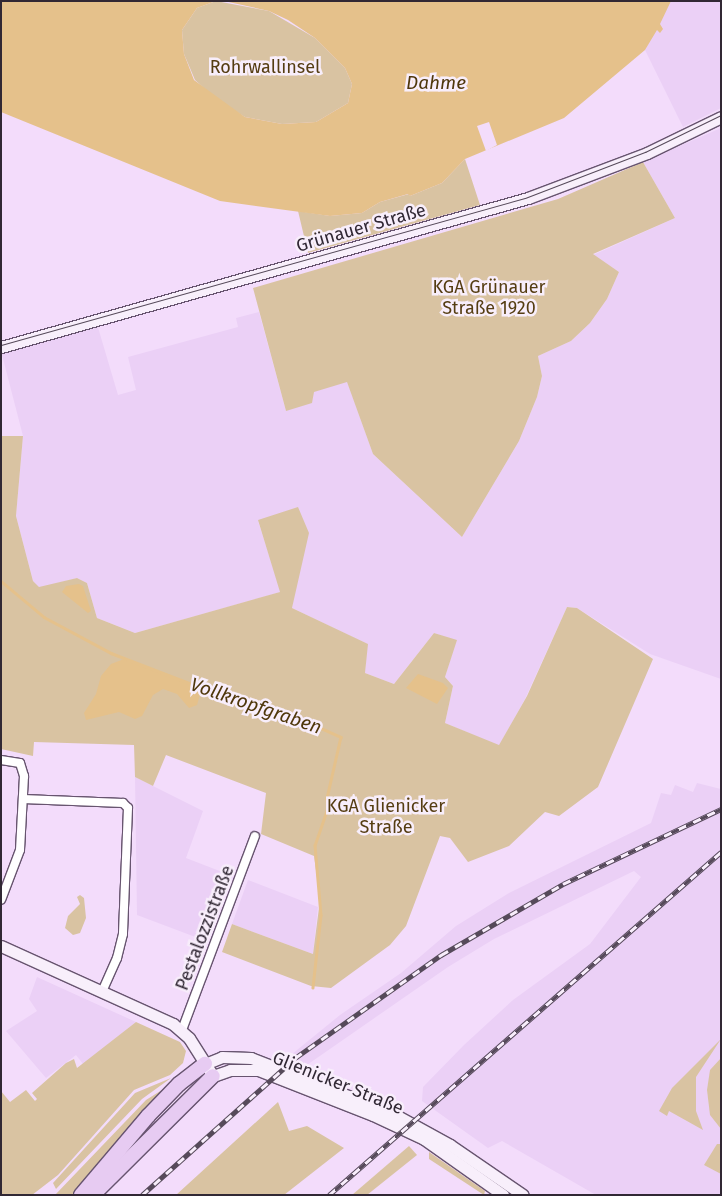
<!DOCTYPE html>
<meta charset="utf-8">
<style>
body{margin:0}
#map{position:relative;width:722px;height:1196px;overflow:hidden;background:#f3dcfb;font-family:"Fira Sans",sans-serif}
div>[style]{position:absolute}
.built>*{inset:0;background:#ebd0f6}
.green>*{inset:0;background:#d9c3a2}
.water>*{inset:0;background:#e5c18b}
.pier>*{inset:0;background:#f3dcfb}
.stream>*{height:2.5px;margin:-1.25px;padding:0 1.25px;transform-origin:1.25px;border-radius:1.25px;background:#e5c18b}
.roads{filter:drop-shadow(1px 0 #67546f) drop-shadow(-1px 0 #67546f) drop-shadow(0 1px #67546f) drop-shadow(0 -1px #67546f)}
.street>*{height:8px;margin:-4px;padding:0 4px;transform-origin:4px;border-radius:4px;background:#fff}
.secondary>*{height:11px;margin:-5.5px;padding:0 5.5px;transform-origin:5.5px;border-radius:5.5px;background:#f8effb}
.highway>*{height:14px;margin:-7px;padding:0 7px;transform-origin:7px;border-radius:7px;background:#e7cbf2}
.tram>*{height:1px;margin:-0.5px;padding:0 0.5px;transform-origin:0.5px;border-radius:0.5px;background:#564a5a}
.rail>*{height:4.5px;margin-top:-2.25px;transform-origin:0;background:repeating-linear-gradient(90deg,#f8eefb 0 8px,#564a5a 0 16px);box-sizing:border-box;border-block:1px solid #564a5a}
span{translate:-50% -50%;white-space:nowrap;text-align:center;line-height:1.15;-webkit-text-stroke:5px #f8eefb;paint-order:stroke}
.park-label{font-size:18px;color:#553d12}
.street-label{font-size:18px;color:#312834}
.water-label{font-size:19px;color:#4f370b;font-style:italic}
.frame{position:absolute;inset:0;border:2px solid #312834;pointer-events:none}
</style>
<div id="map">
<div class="built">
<i style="clip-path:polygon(671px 1px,721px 1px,721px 108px,683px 127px,645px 50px)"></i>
<i style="clip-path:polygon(721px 128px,721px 679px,650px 654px,577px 608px,567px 607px,525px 699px,499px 746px,445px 723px,453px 686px,445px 677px,456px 641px,434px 633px,394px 684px,365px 673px,367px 644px,292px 608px,295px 588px,258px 521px,281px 592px,135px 633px,97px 618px,87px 583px,77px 578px,39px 588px,33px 581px,16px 516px,23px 436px,1px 351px,97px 324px,118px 395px,136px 390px,128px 357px,238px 327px,236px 318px,259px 312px,286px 411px,313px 392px,347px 381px,373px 454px,462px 537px,519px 441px,537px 397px,542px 376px,538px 356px,571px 341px,590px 323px,607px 299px,619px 272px,593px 255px,675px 218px,643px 162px)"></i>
<i style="clip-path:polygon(135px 777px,203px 811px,186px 858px,230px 875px,206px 941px,137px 915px)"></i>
<i style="clip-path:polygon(697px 783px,721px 789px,721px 1195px,596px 1195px,502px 1141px,488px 1148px,422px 1101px,423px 1087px,464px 1045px,513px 1000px,590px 944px,641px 877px,634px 871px,494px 939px,448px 967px,304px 1067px,286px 1059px,340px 1015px,401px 973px,456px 926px,509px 893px,651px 823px,661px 793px,671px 795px,675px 785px,693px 792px)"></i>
<i style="clip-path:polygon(248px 880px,318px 907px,313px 954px,232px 924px)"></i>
<i style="clip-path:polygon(37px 977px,136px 1022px,83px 1064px,76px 1055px,46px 1078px,6px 1031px,37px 1011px,29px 999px)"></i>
</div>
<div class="green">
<i style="clip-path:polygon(216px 1px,269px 11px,315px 38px,345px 68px,352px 84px,348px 103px,316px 122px,282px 124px,245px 117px,216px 99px,195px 80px,184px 54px,182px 30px,197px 8px)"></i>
<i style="clip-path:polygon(465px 159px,480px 205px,308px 253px,298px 211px,330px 216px,362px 213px,380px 202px,409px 194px,410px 196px,442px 183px)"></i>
<i style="clip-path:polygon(643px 162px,675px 218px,593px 254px,619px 272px,607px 299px,590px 323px,571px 341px,538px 356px,542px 376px,537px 397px,519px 441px,462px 537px,373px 454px,347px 382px,314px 392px,312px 403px,286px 411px,253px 288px,558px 199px)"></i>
<i style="clip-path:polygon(1px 436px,23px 436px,16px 516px,33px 581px,39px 587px,77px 578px,87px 583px,97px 618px,135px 633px,280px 592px,258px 520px,298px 507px,309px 533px,292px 608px,368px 644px,365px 673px,394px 684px,434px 633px,457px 640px,445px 677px,453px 686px,445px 723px,499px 745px,527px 696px,567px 607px,577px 608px,653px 659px,598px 787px,559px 816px,545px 812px,509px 846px,468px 862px,450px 838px,440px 836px,406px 926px,390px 945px,331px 988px,311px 986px,222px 952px,232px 924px,313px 954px,320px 900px,314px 856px,261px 834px,266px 793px,166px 755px,153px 786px,135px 777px,134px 745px,34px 742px,33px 756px,1px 749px)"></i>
<i style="clip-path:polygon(80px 895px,84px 898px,86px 918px,80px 933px,73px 935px,65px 928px,68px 916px,80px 904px,77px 897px)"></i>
<i style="clip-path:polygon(136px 1022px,180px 1042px,186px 1051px,183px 1063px,170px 1075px,134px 1090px,58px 1175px,32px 1195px,1px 1195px,1px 1091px,10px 1102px,26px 1090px,35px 1101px,37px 1099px,32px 1093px,66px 1063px,74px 1059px,77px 1068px)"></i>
<i style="clip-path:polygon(721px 1039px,696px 1077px,696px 1111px,703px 1130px,669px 1111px,667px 1116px,659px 1111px,672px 1088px)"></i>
<i style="clip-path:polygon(721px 1058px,721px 1129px,710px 1115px,707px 1090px,710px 1070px)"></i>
<i style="clip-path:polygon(171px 1078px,142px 1099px,56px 1189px,53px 1183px,135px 1093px)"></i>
<i style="clip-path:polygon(173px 1083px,133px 1122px,72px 1195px,55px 1195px,146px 1100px)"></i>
<i style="clip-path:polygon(278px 1102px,289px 1131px,307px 1126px,344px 1148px,284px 1195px,176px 1195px)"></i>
<i style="clip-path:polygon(717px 1144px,721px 1144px,721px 1174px,704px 1165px)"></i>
<i style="clip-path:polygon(409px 1146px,417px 1155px,367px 1195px,352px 1195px)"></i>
<i style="clip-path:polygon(429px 1152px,485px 1191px,484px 1195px,429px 1159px)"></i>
</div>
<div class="water">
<i style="clip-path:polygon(1px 1px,216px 1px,197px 8px,182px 30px,184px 54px,194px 80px,245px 117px,282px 124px,316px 122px,348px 103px,352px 84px,345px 68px,315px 38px,288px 20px,269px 11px,224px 1px,671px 1px,660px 24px,663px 29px,660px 33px,657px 30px,645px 50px,564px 118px,465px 159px,442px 183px,410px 196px,408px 194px,380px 202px,362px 213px,330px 216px,220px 201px,1px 112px)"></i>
<i style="clip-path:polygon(79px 584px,83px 586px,91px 611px,88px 613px,62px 592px,66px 586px)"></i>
<i style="clip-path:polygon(124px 659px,194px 685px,200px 695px,197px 705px,189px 708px,177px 694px,163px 689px,153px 695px,142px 716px,135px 719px,119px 712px,86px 720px,84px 713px,96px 694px,101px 676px,111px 664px)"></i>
<i style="clip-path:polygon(418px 674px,443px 683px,448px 688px,437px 704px,406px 688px)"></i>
</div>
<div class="pier">
<i style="clip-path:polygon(489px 122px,497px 145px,486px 151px,477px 126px)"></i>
</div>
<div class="stream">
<i style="left:1px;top:581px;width:56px;rotate:39.9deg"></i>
<i style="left:44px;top:617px;width:76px;rotate:28.2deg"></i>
<i style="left:111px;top:653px;width:148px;rotate:21deg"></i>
<i style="left:249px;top:706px;width:39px;rotate:10deg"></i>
<i style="left:287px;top:713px;width:59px;rotate:24deg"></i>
<i style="left:341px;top:737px;width:63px;rotate:102.9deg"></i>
<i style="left:327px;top:798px;width:10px;rotate:84deg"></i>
<i style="left:328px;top:808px;width:39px;rotate:109deg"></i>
<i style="left:315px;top:845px;width:70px;rotate:85.1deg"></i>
<i style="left:321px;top:915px;width:73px;rotate:96.3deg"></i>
</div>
<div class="roads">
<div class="street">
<i style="left:1px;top:760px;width:19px;rotate:9deg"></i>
<i style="left:20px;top:763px;width:14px;rotate:73deg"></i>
<i style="left:24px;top:776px;width:74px;rotate:93.1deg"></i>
<i style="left:20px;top:850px;width:53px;rotate:110.8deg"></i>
<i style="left:23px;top:799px;width:100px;rotate:2.3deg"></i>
<i style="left:123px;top:803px;width:7px;rotate:45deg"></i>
<i style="left:128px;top:808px;width:126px;rotate:92.3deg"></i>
<i style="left:123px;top:934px;width:25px;rotate:104deg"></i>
<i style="left:117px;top:958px;width:37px;rotate:114deg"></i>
<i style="left:182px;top:1030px;width:207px;rotate:-69.4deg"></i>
</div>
<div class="secondary">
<i style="left:1px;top:347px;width:548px;rotate:-15.79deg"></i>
<i style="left:528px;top:198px;width:127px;rotate:-20.7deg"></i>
<i style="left:647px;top:153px;width:82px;rotate:-25.9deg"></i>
<i style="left:1px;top:946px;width:189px;rotate:24.4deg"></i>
<i style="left:173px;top:1024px;width:21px;rotate:41deg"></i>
<i style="left:189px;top:1038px;width:45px;rotate:57.7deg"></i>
<i style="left:213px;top:1076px;width:18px;rotate:-19deg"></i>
<i style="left:230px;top:1070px;width:28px"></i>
<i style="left:258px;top:1070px;width:123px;rotate:21.4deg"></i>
<i style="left:373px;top:1115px;width:56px;rotate:25.2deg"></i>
<i style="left:424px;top:1139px;width:97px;rotate:35.3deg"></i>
<i style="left:205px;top:1064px;width:18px;rotate:-22deg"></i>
<i style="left:222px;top:1057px;width:29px;rotate:2deg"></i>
<i style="left:251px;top:1058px;width:151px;rotate:21.3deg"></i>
<i style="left:392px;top:1113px;width:66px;rotate:28.9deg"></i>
<i style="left:450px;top:1145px;width:88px;rotate:34.4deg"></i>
</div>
<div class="highway">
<i style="left:97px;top:1191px;width:163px;rotate:-44.8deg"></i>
<i style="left:81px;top:1195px;width:104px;rotate:-49.7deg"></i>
<i style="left:148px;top:1116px;width:45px;rotate:-45.9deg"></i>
<i style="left:179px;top:1084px;width:33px;rotate:-38deg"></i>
</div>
</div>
<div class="tram">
<i style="left:1px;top:345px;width:544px;rotate:-15.67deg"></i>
<i style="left:525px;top:198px;width:129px;rotate:-21deg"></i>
<i style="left:645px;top:152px;width:85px;rotate:-26deg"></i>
</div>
<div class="rail">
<i style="left:142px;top:1195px;width:205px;rotate:-41.8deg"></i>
<i style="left:295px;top:1058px;width:179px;rotate:-35.2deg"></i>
<i style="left:441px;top:955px;width:141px;rotate:-30.2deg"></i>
<i style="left:563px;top:884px;width:175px;rotate:-25.4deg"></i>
<i style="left:329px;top:1195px;width:521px;rotate:-41.19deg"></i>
</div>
<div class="park-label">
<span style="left:265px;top:67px">Rohrwallinsel</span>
<span style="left:489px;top:298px">KGA Grünauer<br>Straße 1920</span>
<span style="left:386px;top:817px">KGA Glienicker<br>Straße</span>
</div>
<div class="street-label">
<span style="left:361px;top:228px;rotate:-16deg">Grünauer Straße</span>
<span style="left:205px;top:928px;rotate:-69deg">Pestalozzistraße</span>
<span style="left:338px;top:1083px;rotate:22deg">Glienicker Straße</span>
</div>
<div class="water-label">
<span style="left:436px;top:83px">Dahme</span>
<span style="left:256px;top:706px;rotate:19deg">Vollkropfgraben</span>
</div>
<div class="frame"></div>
</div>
